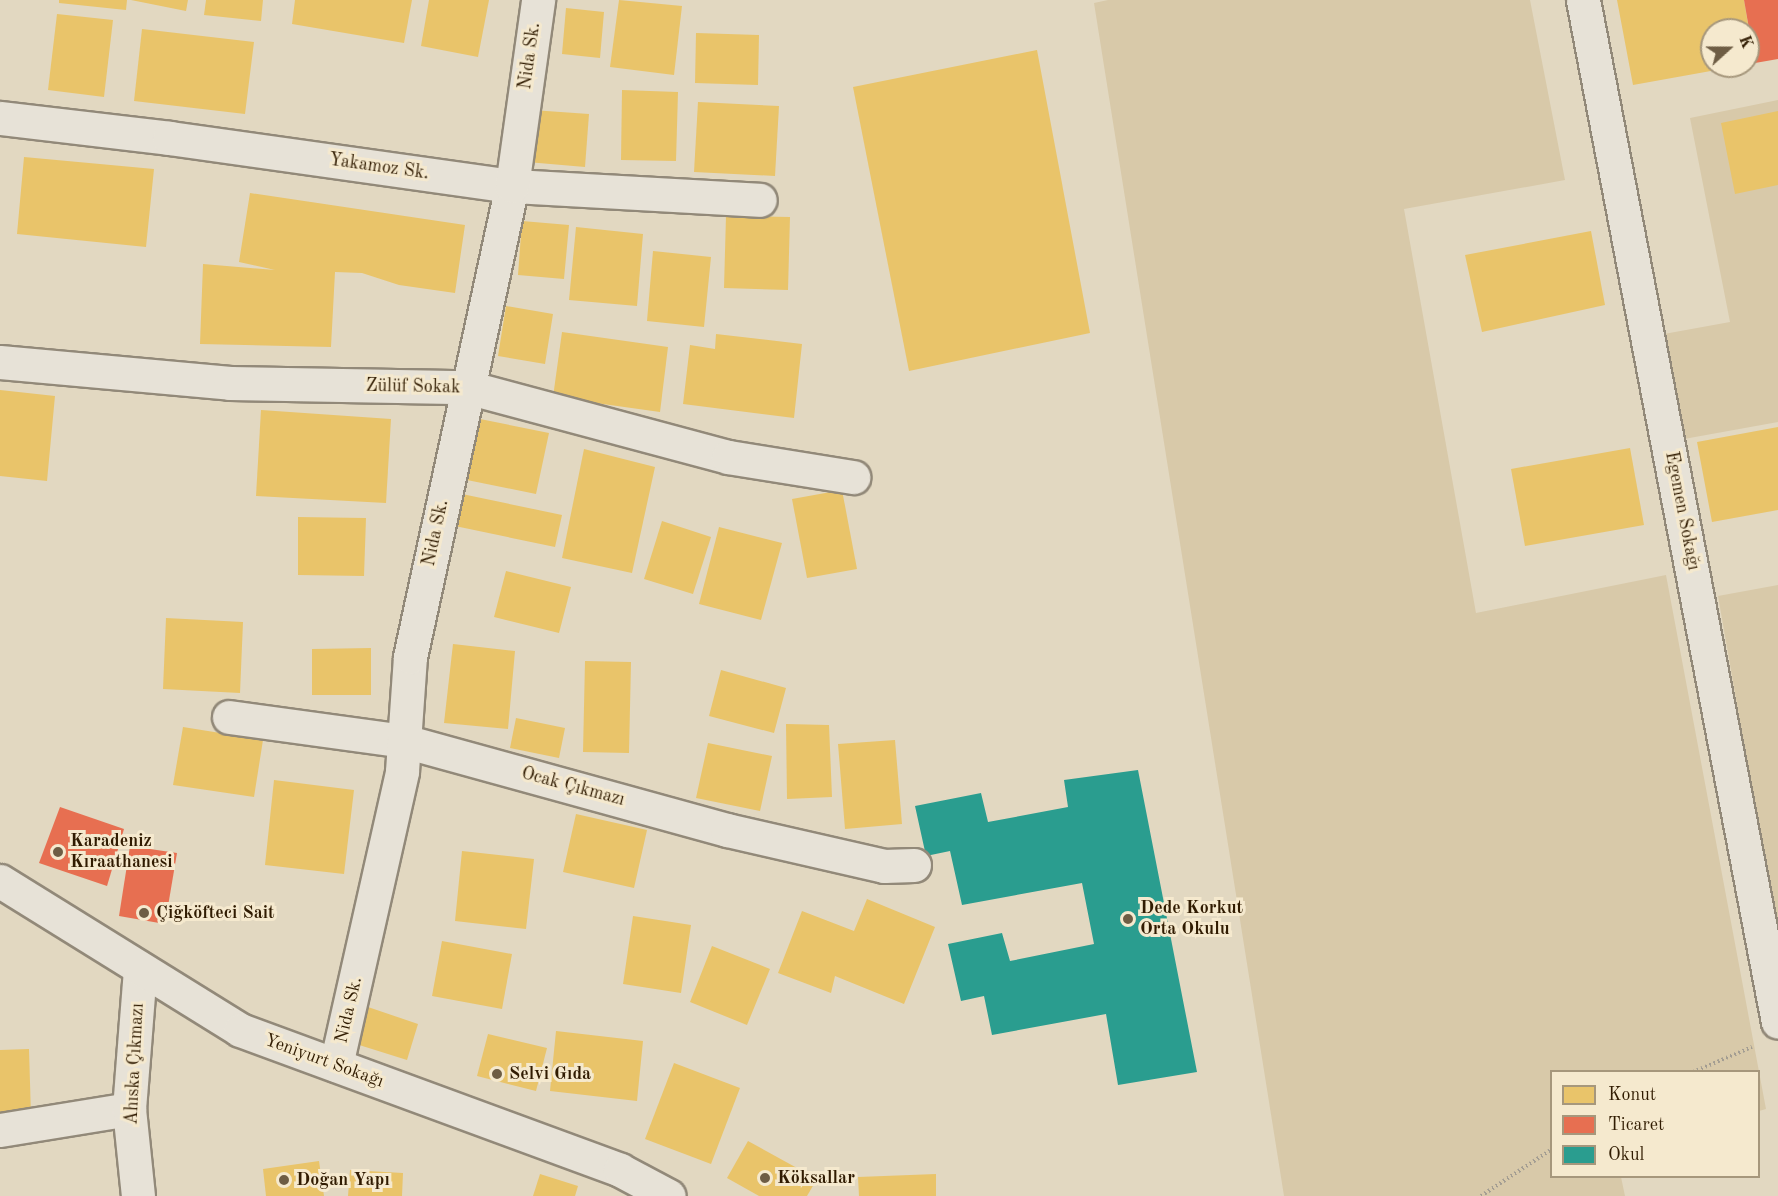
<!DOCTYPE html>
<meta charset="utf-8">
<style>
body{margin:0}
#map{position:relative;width:1778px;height:1196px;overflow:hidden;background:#e2d8c1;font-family:"Old Standard TT",serif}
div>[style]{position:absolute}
.green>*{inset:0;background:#d8c9a9}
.homes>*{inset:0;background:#e9c46a}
.shops>*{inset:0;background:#e76f51}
.schools>*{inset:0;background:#2a9d8f}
.path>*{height:4px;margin-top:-2px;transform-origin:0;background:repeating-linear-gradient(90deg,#a39d92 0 1.5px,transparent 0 4.5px)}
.roads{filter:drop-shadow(2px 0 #928979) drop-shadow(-2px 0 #928979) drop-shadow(0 2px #928979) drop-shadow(0 -2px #928979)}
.street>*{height:33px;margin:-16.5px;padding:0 16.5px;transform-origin:16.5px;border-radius:16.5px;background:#e7e2d7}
.secondary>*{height:33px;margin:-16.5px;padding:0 16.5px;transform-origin:16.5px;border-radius:16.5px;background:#e7e2d7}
.dots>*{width:16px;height:16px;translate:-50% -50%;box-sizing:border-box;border:3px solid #f5e9ce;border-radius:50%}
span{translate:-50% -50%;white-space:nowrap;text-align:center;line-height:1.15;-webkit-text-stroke:6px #f5e9ce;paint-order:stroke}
.street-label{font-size:18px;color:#301b01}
.poi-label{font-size:18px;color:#301b01;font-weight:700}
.left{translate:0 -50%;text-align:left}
.legend{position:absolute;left:1550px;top:1070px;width:210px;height:108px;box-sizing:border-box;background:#f5e9ce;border:2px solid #a6977c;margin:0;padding:8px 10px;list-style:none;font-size:18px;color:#301b01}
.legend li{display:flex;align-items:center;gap:12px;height:30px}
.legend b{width:30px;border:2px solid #a6977c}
.north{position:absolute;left:1700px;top:18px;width:60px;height:60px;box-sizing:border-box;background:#f5e9ce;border:2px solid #a6977c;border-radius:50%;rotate:69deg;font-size:16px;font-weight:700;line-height:24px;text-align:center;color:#301b01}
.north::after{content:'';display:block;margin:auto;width:21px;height:27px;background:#6e5d44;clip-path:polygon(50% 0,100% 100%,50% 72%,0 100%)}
</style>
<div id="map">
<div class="green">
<i style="clip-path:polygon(1108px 0,1530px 0,1565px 180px,1404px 209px,1476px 613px,1666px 575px,1766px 1109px,1759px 1111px,1758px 1072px,1552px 1072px,1552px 1176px,1621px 1177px,1625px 1196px,1284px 1196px,1094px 3px)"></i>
<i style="clip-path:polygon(1778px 100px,1778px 422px,1684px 439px,1664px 334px,1730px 322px,1690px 118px)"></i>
<i style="clip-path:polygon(1778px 585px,1778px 938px,1718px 596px)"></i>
</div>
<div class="homes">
<i style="clip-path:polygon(59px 0,127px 0,126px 10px,59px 3px)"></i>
<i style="clip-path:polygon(131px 0,188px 0,186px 11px)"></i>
<i style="clip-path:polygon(206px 0,263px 0,261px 21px,204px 15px)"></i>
<i style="clip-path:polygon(295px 0,412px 0,404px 43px,292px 24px)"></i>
<i style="clip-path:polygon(429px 0,489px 0,478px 57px,421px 46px)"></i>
<i style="clip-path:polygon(619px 0,682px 6px,674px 75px,610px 67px)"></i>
<i style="clip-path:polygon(1617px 0,1744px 0,1749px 30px,1712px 30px,1712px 66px,1733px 67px,1633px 85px)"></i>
<i style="clip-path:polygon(566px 8px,604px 12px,600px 58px,562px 54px)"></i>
<i style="clip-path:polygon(57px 14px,113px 20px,104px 97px,48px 90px)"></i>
<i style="clip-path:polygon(142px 29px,254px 42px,245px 114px,134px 101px)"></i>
<i style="clip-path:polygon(1748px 31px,1755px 63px,1748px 65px)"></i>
<i style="clip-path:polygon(696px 33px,759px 35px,758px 85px,695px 83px)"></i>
<i style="clip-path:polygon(1037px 50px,1090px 333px,909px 371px,853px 87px)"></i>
<i style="clip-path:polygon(622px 90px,678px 92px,676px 161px,621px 160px)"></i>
<i style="clip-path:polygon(698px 102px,779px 106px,775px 176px,694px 172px)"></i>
<i style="clip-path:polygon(532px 110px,589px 114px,585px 167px,527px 162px)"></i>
<i style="clip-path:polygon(1778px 111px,1778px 185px,1735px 194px,1721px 123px)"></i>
<i style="clip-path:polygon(24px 157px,154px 169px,146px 247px,17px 234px)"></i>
<i style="clip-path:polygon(250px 193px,465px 225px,455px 293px,399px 285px,362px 273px,335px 272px,331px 347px,200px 344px,203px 264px,275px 270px,239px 262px)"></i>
<i style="clip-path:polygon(726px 216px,790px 217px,788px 290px,724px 288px)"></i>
<i style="clip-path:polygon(522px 221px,569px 225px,564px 279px,518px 275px)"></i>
<i style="clip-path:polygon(576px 227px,643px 234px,637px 306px,569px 300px)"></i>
<i style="clip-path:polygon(1591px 231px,1605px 305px,1482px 332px,1465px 255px)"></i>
<i style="clip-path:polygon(653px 251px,711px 257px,704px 327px,647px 321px)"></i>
<i style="clip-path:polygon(506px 306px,553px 314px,545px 364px,498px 356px)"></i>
<i style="clip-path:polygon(562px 332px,668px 347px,660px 412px,553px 397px)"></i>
<i style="clip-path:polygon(716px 334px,802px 344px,794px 418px,683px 404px,690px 345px,715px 349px)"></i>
<i style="clip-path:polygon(0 390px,55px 396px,47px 481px,0 476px)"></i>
<i style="clip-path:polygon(261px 410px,391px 419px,386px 503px,256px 496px)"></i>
<i style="clip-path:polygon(480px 419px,549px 433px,536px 494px,467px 480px)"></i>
<i style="clip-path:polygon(1778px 427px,1778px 510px,1712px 522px,1697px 442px)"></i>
<i style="clip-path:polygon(1630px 448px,1644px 525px,1525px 546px,1511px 469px)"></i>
<i style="clip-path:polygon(584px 449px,655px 467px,632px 573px,562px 558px)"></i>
<i style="clip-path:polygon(842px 490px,857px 569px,807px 578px,792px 499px)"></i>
<i style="clip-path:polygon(462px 494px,562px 515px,555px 547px,455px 526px)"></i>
<i style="clip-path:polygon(298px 517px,366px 518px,364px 576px,298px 575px)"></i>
<i style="clip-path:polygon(662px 521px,711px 537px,693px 594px,644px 579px)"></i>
<i style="clip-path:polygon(719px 527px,782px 543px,761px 620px,699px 604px)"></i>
<i style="clip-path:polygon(506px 571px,571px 587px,559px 633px,494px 617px)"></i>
<i style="clip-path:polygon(166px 618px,243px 622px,240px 693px,163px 689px)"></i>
<i style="clip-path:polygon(453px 644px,515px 651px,508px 729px,444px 723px)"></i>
<i style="clip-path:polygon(371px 648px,371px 695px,312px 695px,312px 649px)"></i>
<i style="clip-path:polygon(585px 661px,631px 662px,629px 753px,583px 752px)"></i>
<i style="clip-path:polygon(721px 670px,786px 688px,774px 733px,709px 716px)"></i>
<i style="clip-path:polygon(516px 718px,565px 728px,559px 758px,510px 748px)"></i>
<i style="clip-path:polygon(786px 724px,829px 725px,832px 797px,787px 799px)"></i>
<i style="clip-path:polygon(183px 727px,263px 740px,254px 797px,173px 785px)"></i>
<i style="clip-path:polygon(895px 740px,902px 824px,845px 829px,838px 744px)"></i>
<i style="clip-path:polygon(708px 743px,772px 756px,760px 811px,696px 798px)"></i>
<i style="clip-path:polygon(274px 780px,354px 790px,344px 874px,265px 865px)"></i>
<i style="clip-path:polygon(576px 814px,647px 830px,634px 888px,563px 872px)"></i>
<i style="clip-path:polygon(462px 851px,534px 859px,526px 929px,455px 921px)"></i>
<i style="clip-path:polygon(867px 899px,935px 927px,904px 1004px,835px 976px,831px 993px,778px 973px,802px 911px,854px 931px)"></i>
<i style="clip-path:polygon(633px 916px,691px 925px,681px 993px,623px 984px)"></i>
<i style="clip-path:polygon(442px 941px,512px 954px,502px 1009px,432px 996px)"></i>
<i style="clip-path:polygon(712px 946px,770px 969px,747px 1025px,690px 1002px)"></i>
<i style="clip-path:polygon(368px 1007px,418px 1024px,407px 1060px,356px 1044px)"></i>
<i style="clip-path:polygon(556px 1031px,643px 1041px,637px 1101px,550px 1091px)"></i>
<i style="clip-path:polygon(488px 1034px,547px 1048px,536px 1091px,477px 1076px)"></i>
<i style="clip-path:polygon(29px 1049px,31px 1116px,0 1117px,0 1050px)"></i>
<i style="clip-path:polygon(674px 1063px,740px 1088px,711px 1164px,645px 1139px)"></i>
<i style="clip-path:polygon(748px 1141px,817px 1179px,807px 1196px,759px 1196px,727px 1178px)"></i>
<i style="clip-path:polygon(319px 1161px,324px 1196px,266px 1196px,263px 1169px)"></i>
<i style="clip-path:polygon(350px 1170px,403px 1173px,402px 1196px,348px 1196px)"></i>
<i style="clip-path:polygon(540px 1174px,578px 1186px,575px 1196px,533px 1196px)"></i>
<i style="clip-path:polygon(936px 1174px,936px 1196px,859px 1196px,858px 1177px)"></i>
</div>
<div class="shops">
<i style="clip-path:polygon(1744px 0,1778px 0,1778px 59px,1755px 63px)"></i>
<i style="clip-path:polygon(60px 807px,124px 829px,107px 886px,39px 863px)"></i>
<i style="clip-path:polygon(130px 846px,177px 853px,165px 924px,119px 916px)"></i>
</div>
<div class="schools">
<i style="clip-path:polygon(1138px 770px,1197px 1072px,1118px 1085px,1106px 1014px,992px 1035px,984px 996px,961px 1001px,948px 944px,1002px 933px,1010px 961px,1094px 944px,1082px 883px,962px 905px,950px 851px,926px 856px,915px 806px,981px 793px,988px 822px,1068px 807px,1064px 780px)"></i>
</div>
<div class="path">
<i style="left:1693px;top:1072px;width:64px;rotate:-23deg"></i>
<i style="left:1481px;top:1196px;width:85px;rotate:-33.5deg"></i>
</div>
<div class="roads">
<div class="street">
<i style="left:1583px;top:0;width:1040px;rotate:79.2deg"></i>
<i style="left:0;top:118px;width:170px;rotate:6.7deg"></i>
<i style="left:169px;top:138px;width:346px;rotate:8deg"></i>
<i style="left:512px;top:186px;width:248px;rotate:3.2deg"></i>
<i style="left:0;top:362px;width:231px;rotate:5.2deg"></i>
<i style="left:230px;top:383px;width:237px;rotate:1deg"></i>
<i style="left:467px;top:387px;width:270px;rotate:15deg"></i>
<i style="left:728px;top:457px;width:127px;rotate:9.1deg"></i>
<i style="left:229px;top:717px;width:177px;rotate:7.8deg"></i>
<i style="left:404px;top:741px;width:335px;rotate:15.4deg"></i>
<i style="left:727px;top:830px;width:161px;rotate:12.9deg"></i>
<i style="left:884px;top:866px;width:30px;rotate:-2deg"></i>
<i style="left:336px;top:1065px;width:301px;rotate:-77.3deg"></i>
<i style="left:402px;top:771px;width:114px;rotate:-86deg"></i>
<i style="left:410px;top:657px;width:482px;rotate:-77.8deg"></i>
<i style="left:512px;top:186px;width:188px;rotate:-82deg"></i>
<i style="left:0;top:1130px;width:131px;rotate:-9.2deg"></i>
<i style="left:138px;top:1196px;width:87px;rotate:-95.9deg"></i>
<i style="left:129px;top:1109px;width:141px;rotate:-85.5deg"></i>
</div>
<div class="secondary">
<i style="left:0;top:881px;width:282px;rotate:31.8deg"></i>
<i style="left:240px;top:1030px;width:405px;rotate:20.2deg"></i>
<i style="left:620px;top:1170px;width:55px;rotate:28deg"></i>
</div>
</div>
<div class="dots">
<i style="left:58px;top:852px;background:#6e5d44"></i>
<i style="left:144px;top:913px;background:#6e5d44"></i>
<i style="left:1128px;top:919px;background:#6e5d44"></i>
<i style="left:497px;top:1074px;background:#6e5d44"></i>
<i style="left:765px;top:1178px;background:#6e5d44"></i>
<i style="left:284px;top:1180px;background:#6e5d44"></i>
</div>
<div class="street-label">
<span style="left:530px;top:56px;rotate:-82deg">Nida Sk.</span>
<span style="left:379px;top:167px;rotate:8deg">Yakamoz Sk.</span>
<span style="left:413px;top:387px;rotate:1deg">Zülüf Sokak</span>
<span style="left:1682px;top:511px;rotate:79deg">Egemen Sokağı</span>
<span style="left:436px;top:533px;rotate:-78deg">Nida Sk.</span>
<span style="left:573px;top:787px;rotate:15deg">Ocak Çıkmazı</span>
<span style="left:349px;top:1010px;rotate:-77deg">Nida Sk.</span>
<span style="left:324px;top:1061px;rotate:20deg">Yeniyurt Sokağı</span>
<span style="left:135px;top:1064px;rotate:-87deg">Ahıska Çıkmazı</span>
</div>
<div class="poi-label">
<span class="left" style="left:70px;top:852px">Karadeniz<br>Kıraathanesi</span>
<span class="left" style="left:1140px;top:919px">Dede Korkut<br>Orta Okulu</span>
<span class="left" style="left:156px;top:913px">Çiğköfteci Sait</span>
<span class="left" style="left:509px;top:1074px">Selvi Gıda</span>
<span class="left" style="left:777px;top:1178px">Köksallar</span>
<span class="left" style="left:296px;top:1180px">Doğan Yapı</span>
</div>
<ul class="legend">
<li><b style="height:16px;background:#e9c46a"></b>Konut</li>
<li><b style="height:16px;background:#e76f51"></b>Ticaret</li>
<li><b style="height:16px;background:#2a9d8f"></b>Okul</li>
</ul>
<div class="north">K</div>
</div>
